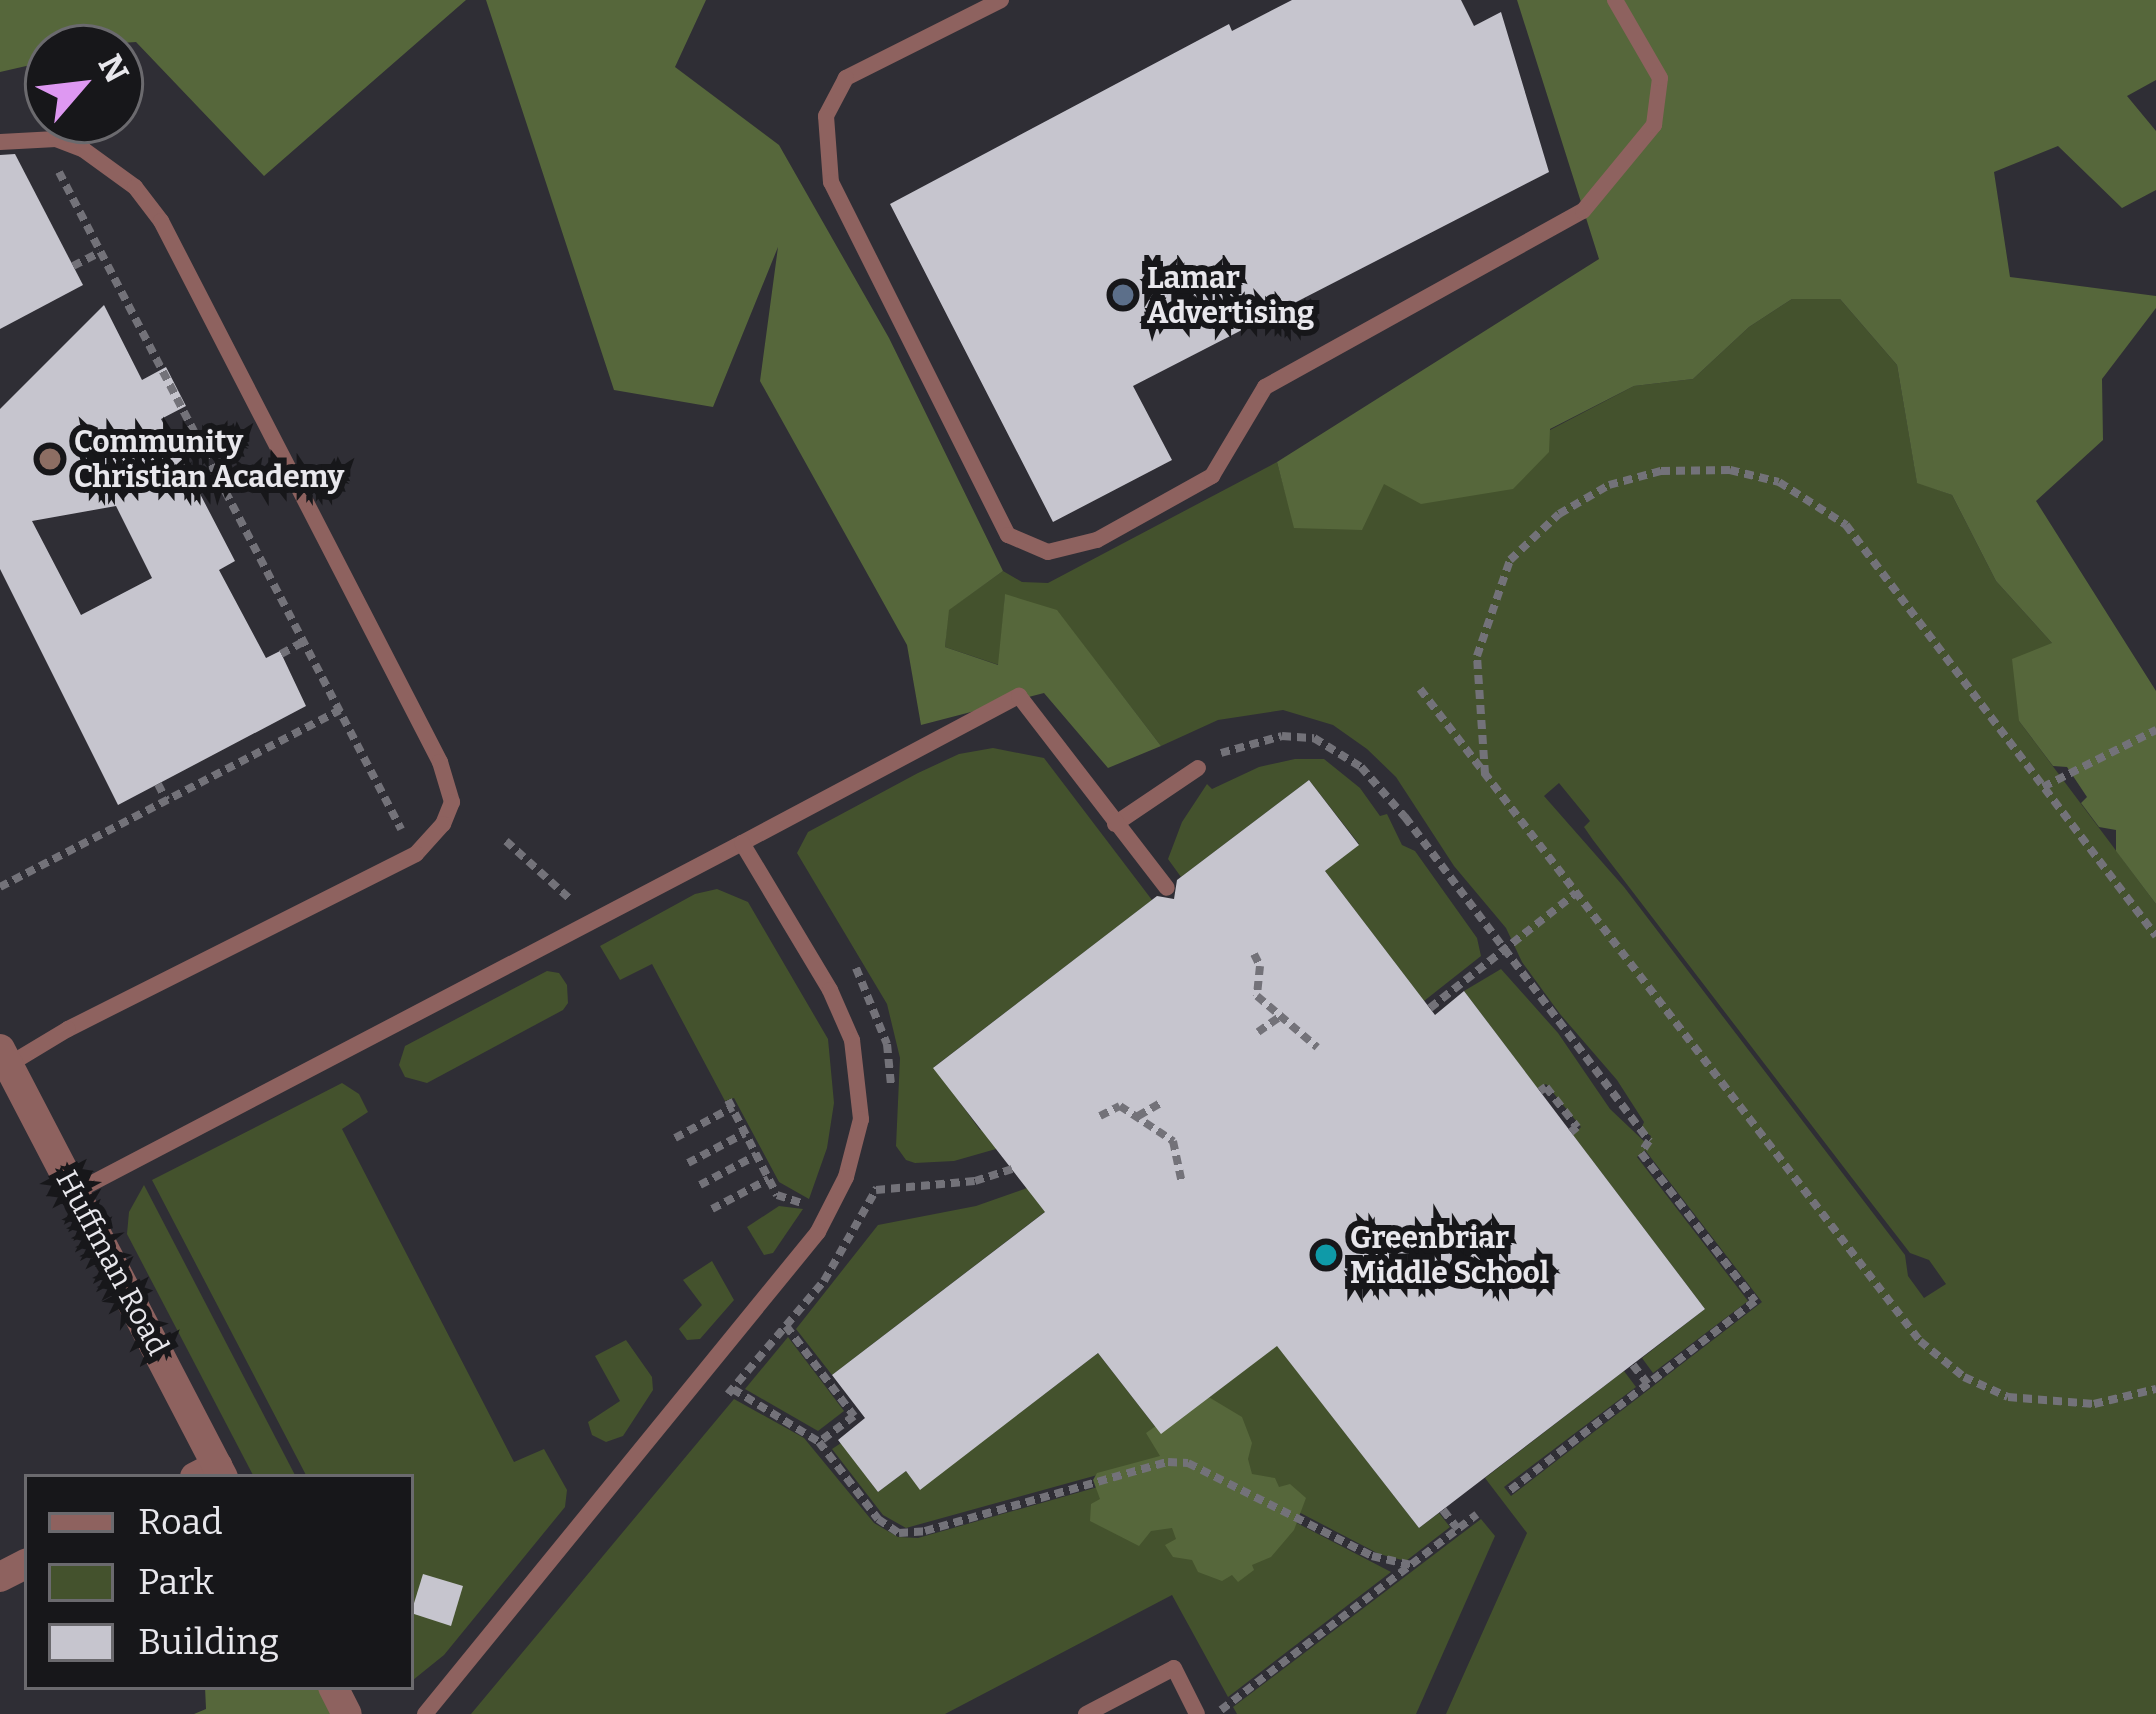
<!DOCTYPE html>
<style>
body{margin:0}
#map{position:relative;width:2156px;height:1714px;overflow:hidden;background:#2f2e35;font-family:Bitter,serif}
div>[style]{position:absolute}
.green>*{inset:0;background:#44522d}
.forest>*{inset:0;background:#56673b}
.building>*{inset:0;background:#c6c5ce}
.path>*{height:8px;margin-top:-4px;transform-origin:0;background:repeating-linear-gradient(90deg,#737279 0 9px,transparent 0 15px)}
.service>*{height:16px;margin:-8px;padding:0 8px;transform-origin:8px;border-radius:8px;background:#8e625f}
.minor>*{height:30px;margin:-15px;padding:0 15px;transform-origin:15px;border-radius:15px;background:#8e625f}
.tertiary>*{height:30px;margin:-15px;padding:0 15px;transform-origin:15px;border-radius:15px;background:#8e625f}
.dots>*{width:33px;height:33px;translate:-50% -50%;box-sizing:border-box;border:6px solid #17171a;border-radius:50%}
span{translate:-50% -50%;white-space:nowrap;text-align:center;line-height:1.15;-webkit-text-stroke:12px #17171a;paint-order:stroke}
.poi-label{font-size:30px;color:#e8e7ec;font-weight:700}
.left{translate:0 -50%;text-align:left}
.street-label{font-size:30px;color:#e8e7ec}
.legend{position:absolute;left:24px;top:1474px;width:390px;height:216px;box-sizing:border-box;background:#17171a;border:3px solid #6b6a6e;margin:0;padding:15px 21px;list-style:none;font-size:36px;color:#e8e7ec}
.legend li{display:flex;align-items:center;gap:24px;height:60px}
.legend b{width:60px;border:3px solid #6b6a6e}
.north{position:absolute;left:24px;top:24px;width:120px;height:120px;box-sizing:border-box;background:#17171a;border:3px solid #6b6a6e;border-radius:50%;rotate:62deg;font-size:33px;font-weight:700;line-height:48px;text-align:center;color:#e8e7ec}
.north::after{content:'';display:block;margin:auto;width:42px;height:54px;background:#de98f2;clip-path:polygon(50% 0,100% 100%,50% 72%,0 100%)}
</style>
<div id="map">
<div class="green">
<i style="clip-path:polygon(evenodd,1792px 299px,1840px 299px,1897px 365px,1917px 482px,1952px 495px,1996px 581px,2053px 644px,2019px 721px,2156px 904px,2156px 1714px,1446px 1714px,1527px 1533px,1485px 1478px,1624px 1371px,1636px 1387px,1504px 1487px,1511px 1496px,1762px 1302px,1645px 1150px,1637px 1157px,1748px 1301px,1653px 1373px,1642px 1358px,1705px 1309px,1573px 1135px,1581px 1127px,1546px 1084px,1538px 1089px,1464px 991px,1501px 969px,1558px 1033px,1610px 1109px,1648px 1145px,1651px 1136px,1641px 1129px,1644px 1122px,1617px 1080px,1560px 1014px,1522px 962px,1506px 928px,1454px 866px,1396px 777px,1367px 749px,1333px 725px,1283px 710px,1218px 720px,1161px 746px,1057px 611px,1005px 596px,999px 665px,945px 647px,948px 610px,1003px 571px,1022px 582px,1048px 583px,1277px 462px,1295px 528px,1383px 483px,1550px 430px,1634px 386px,1693px 379px,1749px 327px,1792px 299px,1559px 783px,1590px 821px,1584px 827px,1593px 840px,1852px 1178px,1910px 1253px,1929px 1260px,1946px 1284px,1924px 1298px,1908px 1276px,1905px 1255px,1624px 887px,1544px 796px,1559px 783px)"></i>
<i style="clip-path:polygon(993px 748px,1044px 758px,1152px 900px,934px 1067px,980px 1130px,997px 1119px,996px 1149px,954px 1161px,915px 1163px,906px 1160px,896px 1146px,900px 1058px,887px 1004px,797px 853px,808px 832px,918px 773px,959px 754px)"></i>
<i style="clip-path:polygon(1295px 759px,1324px 759px,1360px 788px,1380px 816px,1387px 814px,1402px 845px,1415px 851px,1477px 938px,1481px 956px,1424px 1001px,1325px 871px,1359px 844px,1309px 780px,1181px 877px,1168px 859px,1182px 822px,1207px 784px,1212px 789px,1259px 767px)"></i>
<i style="clip-path:polygon(717px 889px,748px 902px,828px 1039px,834px 1103px,827px 1148px,809px 1199px,779px 1182px,734px 1098px,725px 1101px,652px 964px,620px 980px,600px 946px,695px 894px)"></i>
<i style="clip-path:polygon(547px 971px,559px 973px,567px 985px,568px 1003px,563px 1010px,427px 1083px,405px 1077px,399px 1065px,405px 1046px)"></i>
<i style="clip-path:polygon(342px 1083px,359px 1094px,368px 1112px,342px 1129px,514px 1462px,544px 1449px,567px 1490px,565px 1507px,444px 1655px,413px 1680px,411px 1477px,307px 1477px,152px 1180px)"></i>
<i style="clip-path:polygon(144px 1185px,296px 1477px,254px 1477px,127px 1234px,129px 1212px)"></i>
<i style="clip-path:polygon(1027px 1188px,1072px 1191px,832px 1375px,796px 1329px,878px 1225px,976px 1206px)"></i>
<i style="clip-path:polygon(779px 1206px,803px 1209px,773px 1253px,764px 1255px,747px 1227px)"></i>
<i style="clip-path:polygon(712px 1261px,734px 1300px,700px 1339px,687px 1340px,679px 1329px,702px 1305px,683px 1280px)"></i>
<i style="clip-path:polygon(788px 1337px,844px 1411px,818px 1431px,745px 1389px)"></i>
<i style="clip-path:polygon(626px 1340px,652px 1377px,653px 1390px,623px 1436px,606px 1442px,592px 1435px,588px 1422px,620px 1401px,595px 1356px)"></i>
<i style="clip-path:polygon(1277px 1345px,1419px 1528px,1439px 1513px,1450px 1527px,1406px 1561px,1379px 1554px,1205px 1463px,1159px 1458px,906px 1528px,883px 1515px,832px 1449px,841px 1443px,878px 1492px,906px 1471px,920px 1489px,1098px 1353px,1161px 1434px)"></i>
<i style="clip-path:polygon(734px 1399px,804px 1438px,874px 1523px,898px 1537px,918px 1538px,1147px 1473px,1220px 1483px,1391px 1572px,1228px 1697px,1172px 1595px,945px 1714px,471px 1714px)"></i>
<i style="clip-path:polygon(1481px 1519px,1495px 1536px,1416px 1714px,1237px 1714px,1233px 1707px)"></i>
</div>
<div class="forest">
<i style="clip-path:polygon(0 0,466px 0,264px 176px,136px 42px,48px 48px,48px 61px,0 72px)"></i>
<i style="clip-path:polygon(486px 0,706px 0,675px 67px,779px 145px,889px 338px,1003px 571px,949px 610px,945px 647px,998px 665px,1005px 594px,1057px 610px,1161px 746px,1108px 768px,1044px 693px,921px 725px,907px 645px,760px 381px,778px 247px,713px 407px,614px 390px)"></i>
<i style="clip-path:polygon(1517px 0,2156px 0,2156px 80px,2127px 96px,2156px 131px,2156px 190px,2122px 208px,2058px 146px,1994px 172px,2010px 277px,2156px 296px,2156px 308px,2102px 379px,2103px 440px,2036px 501px,2156px 691px,2156px 904px,2116px 851px,2116px 830px,2099px 827px,2081px 803px,2087px 797px,2067px 767px,2053px 766px,2019px 721px,2012px 659px,2052px 643px,1996px 581px,1952px 495px,1917px 483px,1897px 365px,1840px 299px,1792px 299px,1749px 327px,1693px 379px,1634px 386px,1550px 429px,1549px 452px,1513px 489px,1421px 504px,1384px 484px,1362px 530px,1294px 528px,1277px 462px,1599px 259px)"></i>
<i style="clip-path:polygon(1202px 1393px,1242px 1417px,1252px 1443px,1248px 1459px,1252px 1474px,1275px 1478px,1279px 1487px,1290px 1484px,1306px 1498px,1294px 1530px,1271px 1557px,1252px 1565px,1254px 1570px,1238px 1582px,1232px 1575px,1222px 1581px,1198px 1572px,1192px 1560px,1173px 1557px,1165px 1545px,1176px 1539px,1172px 1528px,1151px 1531px,1139px 1546px,1090px 1521px,1091px 1504px,1100px 1499px,1093px 1480px,1097px 1473px,1160px 1456px,1146px 1433px)"></i>
<i style="clip-path:polygon(205px 1687px,346px 1687px,343px 1714px,194px 1714px,206px 1709px)"></i>
</div>
<div class="building">
<i style="clip-path:polygon(1292px 0,1461px 0,1474px 26px,1501px 12px,1549px 172px,1133px 386px,1172px 460px,1053px 522px,890px 204px,1229px 24px,1232px 31px)"></i>
<i style="clip-path:polygon(15px 154px,83px 285px,0 329px,0 155px)"></i>
<i style="clip-path:polygon(evenodd,104px 305px,142px 380px,166px 367px,186px 406px,161px 419px,235px 561px,219px 570px,266px 658px,280px 651px,306px 706px,118px 805px,0 569px,0 409px,104px 305px,116px 506px,152px 578px,81px 615px,32px 521px,116px 506px)"></i>
<i style="clip-path:polygon(1309px 780px,1359px 845px,1325px 871px,1435px 1015px,1464px 991px,1705px 1309px,1419px 1528px,1277px 1346px,1161px 1434px,1098px 1353px,920px 1490px,906px 1471px,878px 1492px,838px 1440px,865px 1418px,832px 1375px,1045px 1212px,933px 1068px,1157px 896px,1174px 899px,1177px 880px)"></i>
<i style="clip-path:polygon(423px 1574px,463px 1586px,451px 1626px,411px 1613px)"></i>
</div>
<div class="path">
<i style="left:59px;top:172px;width:741px;rotate:62.5deg"></i>
<i style="left:73px;top:266px;width:30px;rotate:-27deg"></i>
<i style="left:281px;top:654px;width:26px;rotate:-29deg"></i>
<i style="left:1420px;top:689px;width:822px;rotate:52.52deg"></i>
<i style="left:1920px;top:1341px;width:57px;rotate:39.3deg"></i>
<i style="left:1964px;top:1377px;width:48px;rotate:24.4deg"></i>
<i style="left:2008px;top:1397px;width:86px;rotate:4.7deg"></i>
<i style="left:2094px;top:1404px;width:64px;rotate:-13.6deg"></i>
<i style="left:1221px;top:753px;width:63px;rotate:-15.6deg"></i>
<i style="left:1282px;top:736px;width:32px;rotate:4deg"></i>
<i style="left:1314px;top:738px;width:55px;rotate:31.7deg"></i>
<i style="left:1361px;top:767px;width:67px;rotate:48.7deg"></i>
<i style="left:1405px;top:817px;width:406px;rotate:53deg"></i>
<i style="left:1649px;top:1141px;width:14px;rotate:124deg"></i>
<i style="left:1641px;top:1153px;width:187px;rotate:52.4deg"></i>
<i style="left:1755px;top:1301px;width:314px;rotate:142.3deg"></i>
<i style="left:1485px;top:774px;width:118px;rotate:-93.9deg"></i>
<i style="left:1477px;top:656px;width:102px;rotate:-71deg"></i>
<i style="left:1510px;top:560px;width:67px;rotate:-43.2deg"></i>
<i style="left:1559px;top:514px;width:58px;rotate:-30.1deg"></i>
<i style="left:1609px;top:485px;width:54px;rotate:-15.1deg"></i>
<i style="left:1661px;top:471px;width:69px;rotate:-0.8deg"></i>
<i style="left:1730px;top:470px;width:50px;rotate:13.8deg"></i>
<i style="left:1779px;top:482px;width:80px;rotate:32.7deg"></i>
<i style="left:1846px;top:525px;width:515px;rotate:52.97deg"></i>
<i style="left:158px;top:784px;width:18px;rotate:63deg"></i>
<i style="left:2043px;top:787px;width:127px;rotate:-26.8deg"></i>
<i style="left:506px;top:841px;width:88px;rotate:42.2deg"></i>
<i style="left:0;top:887px;width:383px;rotate:-27.5deg"></i>
<i style="left:1254px;top:954px;width:13px;rotate:63deg"></i>
<i style="left:1260px;top:966px;width:30px;rotate:96deg"></i>
<i style="left:1257px;top:996px;width:79px;rotate:40.4deg"></i>
<i style="left:856px;top:968px;width:82px;rotate:67.8deg"></i>
<i style="left:887px;top:1044px;width:41px;rotate:84.4deg"></i>
<i style="left:1430px;top:1008px;width:186px;rotate:-38.2deg"></i>
<i style="left:1258px;top:1032px;width:28px;rotate:-35deg"></i>
<i style="left:1540px;top:1091px;width:7px;rotate:-34deg"></i>
<i style="left:1546px;top:1087px;width:51px;rotate:52.2deg"></i>
<i style="left:1577px;top:1127px;width:8px;rotate:140deg"></i>
<i style="left:728px;top:1100px;width:107px;rotate:62.7deg"></i>
<i style="left:777px;top:1195px;width:29px;rotate:18deg"></i>
<i style="left:1100px;top:1116px;width:22px;rotate:-27deg"></i>
<i style="left:1120px;top:1106px;width:64px;rotate:33.4deg"></i>
<i style="left:1173px;top:1141px;width:40px;rotate:78deg"></i>
<i style="left:1138px;top:1116px;width:28px;rotate:-30deg"></i>
<i style="left:675px;top:1138px;width:66px;rotate:-28.1deg"></i>
<i style="left:688px;top:1163px;width:64px;rotate:-27.8deg"></i>
<i style="left:700px;top:1185px;width:64px;rotate:-27.8deg"></i>
<i style="left:876px;top:1190px;width:99px;rotate:-5.2deg"></i>
<i style="left:975px;top:1181px;width:39px;rotate:-18deg"></i>
<i style="left:712px;top:1209px;width:64px;rotate:-27.8deg"></i>
<i style="left:786px;top:1326px;width:113px;rotate:52.9deg"></i>
<i style="left:854px;top:1416px;width:44px;rotate:143.4deg"></i>
<i style="left:1633px;top:1365px;width:24px;rotate:52deg"></i>
<i style="left:733px;top:1389px;width:101px;rotate:31.6deg"></i>
<i style="left:819px;top:1442px;width:97px;rotate:52.5deg"></i>
<i style="left:878px;top:1519px;width:25px;rotate:34deg"></i>
<i style="left:899px;top:1533px;width:26px;rotate:-4deg"></i>
<i style="left:925px;top:1531px;width:253px;rotate:-15.9deg"></i>
<i style="left:1168px;top:1462px;width:20px;rotate:3deg"></i>
<i style="left:1188px;top:1463px;width:206px;rotate:26.8deg"></i>
<i style="left:1372px;top:1556px;width:40px;rotate:13deg"></i>
<i style="left:728px;top:1394px;width:148px;rotate:-49.7deg"></i>
<i style="left:824px;top:1281px;width:107px;rotate:-60.3deg"></i>
<i style="left:1443px;top:1510px;width:24px;rotate:52deg"></i>
<i style="left:1221px;top:1710px;width:322px;rotate:-37.4deg"></i>
</div>
<div class="service">
<i style="left:1001px;top:0;width:174px;rotate:153.3deg"></i>
<i style="left:846px;top:78px;width:43px;rotate:117.8deg"></i>
<i style="left:826px;top:116px;width:66px;rotate:85.7deg"></i>
<i style="left:831px;top:182px;width:395px;rotate:63.4deg"></i>
<i style="left:1008px;top:535px;width:43px;rotate:23deg"></i>
<i style="left:1048px;top:552px;width:50px;rotate:-13.8deg"></i>
<i style="left:1097px;top:540px;width:132px;rotate:-29.1deg"></i>
<i style="left:1212px;top:476px;width:104px;rotate:-59.2deg"></i>
<i style="left:1265px;top:387px;width:363px;rotate:-29deg"></i>
<i style="left:1583px;top:211px;width:112px;rotate:-50.5deg"></i>
<i style="left:1654px;top:125px;width:47px;rotate:-82.7deg"></i>
<i style="left:1660px;top:78px;width:90px;rotate:-120deg"></i>
<i style="left:0;top:142px;width:56px;rotate:-3.1deg"></i>
<i style="left:56px;top:139px;width:30px;rotate:21deg"></i>
<i style="left:84px;top:150px;width:63px;rotate:36deg"></i>
<i style="left:135px;top:187px;width:43px;rotate:52.6deg"></i>
<i style="left:161px;top:221px;width:609px;rotate:62.72deg"></i>
<i style="left:440px;top:762px;width:42px;rotate:73.3deg"></i>
<i style="left:452px;top:802px;width:24px;rotate:112deg"></i>
<i style="left:443px;top:824px;width:40px;rotate:132deg"></i>
<i style="left:416px;top:854px;width:390px;rotate:153.3deg"></i>
<i style="left:68px;top:1029px;width:70px;rotate:149deg"></i>
<i style="left:1115px;top:824px;width:100px;rotate:-34deg"></i>
<i style="left:742px;top:843px;width:314px;rotate:-28deg"></i>
<i style="left:1019px;top:696px;width:242px;rotate:52.4deg"></i>
<i style="left:75px;top:1192px;width:753px;rotate:-27.62deg"></i>
<i style="left:742px;top:843px;width:171px;rotate:59.1deg"></i>
<i style="left:830px;top:990px;width:55px;rotate:66.3deg"></i>
<i style="left:852px;top:1040px;width:80px;rotate:83.5deg"></i>
<i style="left:861px;top:1119px;width:60px;rotate:104.5deg"></i>
<i style="left:846px;top:1177px;width:62px;rotate:117deg"></i>
<i style="left:818px;top:1232px;width:622px;rotate:129.19deg"></i>
<i style="left:1086px;top:1714px;width:99px;rotate:-27.6deg"></i>
<i style="left:1174px;top:1668px;width:51px;rotate:63.4deg"></i>
</div>
<div class="minor">
<i style="left:195px;top:1477px;width:25px;rotate:-27deg"></i>
<i style="left:0;top:1577px;width:30px;rotate:-27deg"></i>
</div>
<div class="tertiary">
<i style="left:0;top:1049px;width:483px;rotate:62.5deg"></i>
<i style="left:333px;top:1687px;width:30px;rotate:63deg"></i>
</div>
<div class="dots">
<i style="left:1123px;top:295px;background:#5c6f8a"></i>
<i style="left:50px;top:459px;background:#8d6e63"></i>
<i style="left:1326px;top:1255px;background:#0f9aa8"></i>
</div>
<div class="poi-label">
<span class="left" style="left:1147px;top:295px">Lamar<br>Advertising</span>
<span class="left" style="left:74px;top:459px">Community<br>Christian Academy</span>
<span class="left" style="left:1350px;top:1255px">Greenbriar<br>Middle School</span>
</div>
<div class="street-label">
<span style="left:112px;top:1263px;rotate:62deg">Huffman Road</span>
</div>
<ul class="legend">
<li><b style="height:15px;background:#8e625f"></b>Road</li>
<li><b style="height:33px;background:#44522d"></b>Park</li>
<li><b style="height:33px;background:#c6c5ce"></b>Building</li>
</ul>
<div class="north">N</div>
</div>
